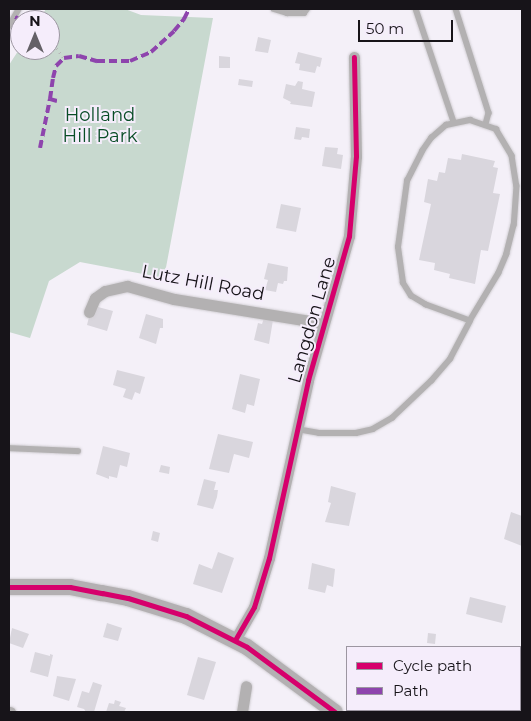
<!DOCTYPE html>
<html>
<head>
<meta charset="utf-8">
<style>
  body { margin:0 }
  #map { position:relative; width:531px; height:721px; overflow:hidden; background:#f4f0f8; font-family:Montserrat,sans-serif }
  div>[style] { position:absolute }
  .green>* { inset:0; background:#c8d9cf }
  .building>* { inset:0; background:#d9d6dd }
  .path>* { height:2.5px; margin-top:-1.25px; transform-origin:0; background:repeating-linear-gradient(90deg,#b8b5b8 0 1px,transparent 0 5px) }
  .roads { filter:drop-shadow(0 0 1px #d1ced3) drop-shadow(0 0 1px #d1ced3) }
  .lane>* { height:5.5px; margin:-2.75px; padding:0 2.75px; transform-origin:2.75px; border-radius:2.75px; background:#b3b1b2 }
  .street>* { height:11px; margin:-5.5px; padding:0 5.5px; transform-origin:5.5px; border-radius:5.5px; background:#b3b1b2 }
  .secondary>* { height:16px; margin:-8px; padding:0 8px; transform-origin:8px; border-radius:8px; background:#b3b0b2 }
  .quiet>* { height:4px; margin-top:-2px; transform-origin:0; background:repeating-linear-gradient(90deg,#8e44ad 0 8px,transparent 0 12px) }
  .cycleway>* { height:5px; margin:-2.5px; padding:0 2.5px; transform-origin:2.5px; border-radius:2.5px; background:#d6006c }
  span { translate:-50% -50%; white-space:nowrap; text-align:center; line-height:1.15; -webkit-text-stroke:4px #f5edfb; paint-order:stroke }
  .park-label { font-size:18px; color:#084d26 }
  .street-label { font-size:18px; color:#171419 }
  .frame { position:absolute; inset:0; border:10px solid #171419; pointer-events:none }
  .legend { position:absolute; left:346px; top:646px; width:175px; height:65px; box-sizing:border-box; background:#f5edfb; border:1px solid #9c96a1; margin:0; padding:6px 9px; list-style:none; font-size:15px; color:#171419 }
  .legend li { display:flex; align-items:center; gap:10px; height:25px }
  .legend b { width:25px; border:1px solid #9c96a1 }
  .north { position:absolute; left:10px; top:10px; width:50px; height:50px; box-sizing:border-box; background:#f5edfb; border:1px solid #9c96a1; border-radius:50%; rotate:0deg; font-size:14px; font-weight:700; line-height:20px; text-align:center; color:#171419 }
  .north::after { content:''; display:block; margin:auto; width:18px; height:22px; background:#646167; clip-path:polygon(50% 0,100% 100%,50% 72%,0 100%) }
  .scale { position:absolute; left:358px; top:20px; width:95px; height:22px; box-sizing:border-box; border:2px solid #171419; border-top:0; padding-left:6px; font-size:15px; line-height:18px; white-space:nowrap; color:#171419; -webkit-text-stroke:4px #f5edfb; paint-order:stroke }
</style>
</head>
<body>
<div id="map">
  <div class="green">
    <i style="clip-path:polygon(46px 9px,125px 9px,141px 15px,213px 18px,164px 278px,80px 262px,49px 281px,30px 338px,9px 332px,9px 65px,20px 48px,20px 50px,50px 50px,50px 20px,38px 20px)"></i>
  </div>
  <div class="building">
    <i style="clip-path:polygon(258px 37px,271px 40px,268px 53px,255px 51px)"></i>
    <i style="clip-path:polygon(298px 52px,322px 58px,320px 67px,317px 66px,315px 73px,299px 70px,300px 64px,295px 63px)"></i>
    <i style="clip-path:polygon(219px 56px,230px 57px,230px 68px,219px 68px)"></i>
    <i style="clip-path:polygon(239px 79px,253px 81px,252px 87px,238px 85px)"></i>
    <i style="clip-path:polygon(298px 81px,303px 82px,302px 89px,315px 92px,312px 107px,290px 104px,291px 102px,283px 98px,286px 84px,295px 86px)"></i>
    <i style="clip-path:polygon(296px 127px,310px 129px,309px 138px,302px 137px,301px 140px,294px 139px)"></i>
    <i style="clip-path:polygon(325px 147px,338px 148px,337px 154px,343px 155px,341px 169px,322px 166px)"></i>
    <i style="clip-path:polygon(462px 154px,495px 161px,493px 167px,498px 168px,493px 193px,500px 194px,488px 251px,481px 250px,475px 284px,449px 278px,450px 274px,434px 270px,435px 263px,419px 260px,431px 204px,424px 202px,428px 179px,437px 181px,439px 172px,445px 173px,448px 158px,461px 160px)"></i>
    <i style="clip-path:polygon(281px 204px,301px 208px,296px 232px,276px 228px)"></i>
    <i style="clip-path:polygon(268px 263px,288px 267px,287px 281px,284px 281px,283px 284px,278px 283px,276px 292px,265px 290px,268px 280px,264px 279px)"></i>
    <i style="clip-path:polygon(98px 307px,113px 311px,107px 331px,87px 325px,91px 309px,97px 310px)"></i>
    <i style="clip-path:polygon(146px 314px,163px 319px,163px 328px,160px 328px,156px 344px,139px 338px)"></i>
    <i style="clip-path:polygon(264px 318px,273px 320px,269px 344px,254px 340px,258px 323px,262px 324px)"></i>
    <i style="clip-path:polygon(117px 370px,145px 377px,140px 394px,135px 392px,132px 400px,123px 397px,126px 389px,113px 385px)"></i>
    <i style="clip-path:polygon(240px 374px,260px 379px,254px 406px,247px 404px,245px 413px,232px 409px)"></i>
    <i style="clip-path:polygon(218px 434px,253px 442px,249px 458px,234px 454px,229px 473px,209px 469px)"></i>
    <i style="clip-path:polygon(103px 446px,130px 453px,127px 467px,120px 465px,117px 478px,109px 476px,109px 479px,96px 474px)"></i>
    <i style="clip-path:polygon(161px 465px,170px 467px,169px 474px,159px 472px)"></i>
    <i style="clip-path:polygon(204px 479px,216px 482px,214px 490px,218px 490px,217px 497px,213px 509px,197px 505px)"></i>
    <i style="clip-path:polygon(331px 486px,356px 493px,349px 526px,325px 522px,331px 503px,328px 502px)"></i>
    <i style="clip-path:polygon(511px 512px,522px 516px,522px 546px,504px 539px)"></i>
    <i style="clip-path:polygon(153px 531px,160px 533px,158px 542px,151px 540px)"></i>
    <i style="clip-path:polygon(218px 552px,234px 558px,222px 593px,193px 584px,199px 564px,212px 569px)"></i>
    <i style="clip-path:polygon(312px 563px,335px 569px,333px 587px,327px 585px,325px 593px,308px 589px)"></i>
    <i style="clip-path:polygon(470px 597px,506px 606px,502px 623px,466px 614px)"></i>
    <i style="clip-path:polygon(107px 623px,122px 628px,118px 641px,103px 637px)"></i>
    <i style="clip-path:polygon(12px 628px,29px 634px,23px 648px,9px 643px)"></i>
    <i style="clip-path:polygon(428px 633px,436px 634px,435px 644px,427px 643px)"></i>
    <i style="clip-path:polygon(35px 652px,50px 656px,50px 654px,53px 655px,48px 677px,30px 672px)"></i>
    <i style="clip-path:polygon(198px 657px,216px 662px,204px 700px,187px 695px)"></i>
    <i style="clip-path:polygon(57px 676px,76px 679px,69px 701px,53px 696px)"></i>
    <i style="clip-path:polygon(93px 682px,102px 685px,94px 712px,86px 712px,84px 709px,77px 707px,82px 691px,89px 693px)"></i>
    <i style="clip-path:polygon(115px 700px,121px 702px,119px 706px,126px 708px,124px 712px,106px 712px,109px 703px,114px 704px)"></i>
  </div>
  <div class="path">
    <i style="left:54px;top:44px;width:17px;rotate:54deg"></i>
  </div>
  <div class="roads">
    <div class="lane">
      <i style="left:274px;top:9px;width:14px;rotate:17deg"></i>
      <i style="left:287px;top:13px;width:17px"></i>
      <i style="left:304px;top:13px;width:5px;rotate:-53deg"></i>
      <i style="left:416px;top:9px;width:119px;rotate:71.4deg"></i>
      <i style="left:456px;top:9px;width:109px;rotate:72.4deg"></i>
      <i style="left:489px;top:113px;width:11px;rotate:105deg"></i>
      <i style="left:9px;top:26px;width:20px;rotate:-60deg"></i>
      <i style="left:470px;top:120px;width:28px;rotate:19deg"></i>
      <i style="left:496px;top:129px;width:31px;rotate:59deg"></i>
      <i style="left:512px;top:156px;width:30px;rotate:81deg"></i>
      <i style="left:517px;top:186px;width:39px;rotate:94deg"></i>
      <i style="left:514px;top:225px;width:30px;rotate:104deg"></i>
      <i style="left:507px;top:254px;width:21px;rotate:113deg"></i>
      <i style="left:499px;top:273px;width:56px;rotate:121.1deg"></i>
      <i style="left:470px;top:321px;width:47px;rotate:-160deg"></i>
      <i style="left:426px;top:305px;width:17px;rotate:-149deg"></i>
      <i style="left:411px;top:296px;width:15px;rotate:-122deg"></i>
      <i style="left:403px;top:283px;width:36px;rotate:-98deg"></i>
      <i style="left:398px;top:247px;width:67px;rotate:-82.2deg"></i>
      <i style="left:407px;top:181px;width:34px;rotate:-63deg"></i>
      <i style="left:422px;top:151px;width:16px;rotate:-55deg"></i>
      <i style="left:431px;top:138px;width:20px;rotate:-41deg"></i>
      <i style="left:446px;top:125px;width:25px;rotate:-12deg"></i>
      <i style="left:297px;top:429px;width:22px;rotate:10deg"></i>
      <i style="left:319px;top:433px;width:37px"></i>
      <i style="left:356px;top:433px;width:17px;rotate:-13deg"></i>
      <i style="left:373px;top:429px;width:22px;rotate:-30deg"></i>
      <i style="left:392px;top:418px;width:54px;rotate:-43.5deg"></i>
      <i style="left:431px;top:381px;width:29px;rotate:-49deg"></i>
      <i style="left:450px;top:359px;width:43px;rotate:-62.2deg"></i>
      <i style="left:9px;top:448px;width:69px;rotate:2.5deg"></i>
    </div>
    <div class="street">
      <i style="left:89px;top:312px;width:15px;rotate:-67deg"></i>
      <i style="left:95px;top:298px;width:12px;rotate:-35deg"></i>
      <i style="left:105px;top:291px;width:23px;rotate:-13deg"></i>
      <i style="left:127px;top:286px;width:49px;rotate:15.5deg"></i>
      <i style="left:174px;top:299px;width:150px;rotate:9.2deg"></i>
      <i style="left:235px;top:640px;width:38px;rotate:-60deg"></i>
      <i style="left:254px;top:607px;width:51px;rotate:-73deg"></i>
      <i style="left:269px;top:558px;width:182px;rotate:-77.6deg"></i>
      <i style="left:308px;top:380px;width:150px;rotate:-74.1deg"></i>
      <i style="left:349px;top:236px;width:80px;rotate:-85deg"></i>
      <i style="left:356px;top:156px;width:99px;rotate:-91.2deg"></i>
      <i style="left:520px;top:696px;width:5px;rotate:-68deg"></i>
      <i style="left:9px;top:712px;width:1px"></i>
      <i style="left:242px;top:712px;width:26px;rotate:-81deg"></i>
      <i style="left:513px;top:712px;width:2px;rotate:-63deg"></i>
    </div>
    <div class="secondary">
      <i style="left:9px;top:587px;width:61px"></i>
      <i style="left:70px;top:587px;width:33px;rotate:11deg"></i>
      <i style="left:102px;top:593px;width:26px;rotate:11deg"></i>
      <i style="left:128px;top:598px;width:61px;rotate:17.2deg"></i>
      <i style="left:186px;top:616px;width:68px;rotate:26.9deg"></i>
      <i style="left:247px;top:647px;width:109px;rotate:36.5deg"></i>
    </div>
  </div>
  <div class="quiet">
    <i style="left:15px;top:17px;width:8px;rotate:23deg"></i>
    <i style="left:50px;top:38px;width:7px;rotate:56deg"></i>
    <i style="left:57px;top:101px;width:7px;rotate:-164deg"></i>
    <i style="left:50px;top:99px;width:21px;rotate:-82deg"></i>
    <i style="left:53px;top:78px;width:12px;rotate:-76deg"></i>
    <i style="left:56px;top:66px;width:11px;rotate:-45deg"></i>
    <i style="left:64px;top:58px;width:15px;rotate:-8deg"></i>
    <i style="left:79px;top:56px;width:19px;rotate:16deg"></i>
    <i style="left:97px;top:61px;width:33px"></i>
    <i style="left:130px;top:61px;width:23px;rotate:-23deg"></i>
    <i style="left:151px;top:52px;width:31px;rotate:-42deg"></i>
    <i style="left:174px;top:31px;width:16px;rotate:-50deg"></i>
    <i style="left:184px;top:19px;width:11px;rotate:-63deg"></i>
    <i style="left:40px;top:148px;width:50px;rotate:-78.5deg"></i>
  </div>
  <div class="cycleway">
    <i style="left:9px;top:587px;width:61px"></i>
    <i style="left:70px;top:587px;width:33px;rotate:11deg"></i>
    <i style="left:102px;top:593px;width:26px;rotate:11deg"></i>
    <i style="left:128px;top:598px;width:61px;rotate:17.2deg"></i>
    <i style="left:186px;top:616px;width:68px;rotate:26.9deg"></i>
    <i style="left:247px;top:647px;width:109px;rotate:36.5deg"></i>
    <i style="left:235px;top:640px;width:38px;rotate:-60deg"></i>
    <i style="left:254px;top:607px;width:51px;rotate:-73deg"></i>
    <i style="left:269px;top:558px;width:182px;rotate:-77.6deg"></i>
    <i style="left:308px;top:380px;width:150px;rotate:-74.1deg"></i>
    <i style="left:349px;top:236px;width:80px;rotate:-85deg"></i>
    <i style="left:356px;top:156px;width:99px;rotate:-91.2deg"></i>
  </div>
  <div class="park-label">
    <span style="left:100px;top:126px">Holland<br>Hill Park</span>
  </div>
  <div class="street-label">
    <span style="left:203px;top:283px;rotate:11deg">Lutz Hill Road</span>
    <span style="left:312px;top:320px;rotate:-74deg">Langdon Lane</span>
  </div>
  <div class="frame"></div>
  <ul class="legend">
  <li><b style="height:6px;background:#d6006c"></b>Cycle path</li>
  <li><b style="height:6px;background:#8e44ad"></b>Path</li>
  </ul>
  <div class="north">N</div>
  <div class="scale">50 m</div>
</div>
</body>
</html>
